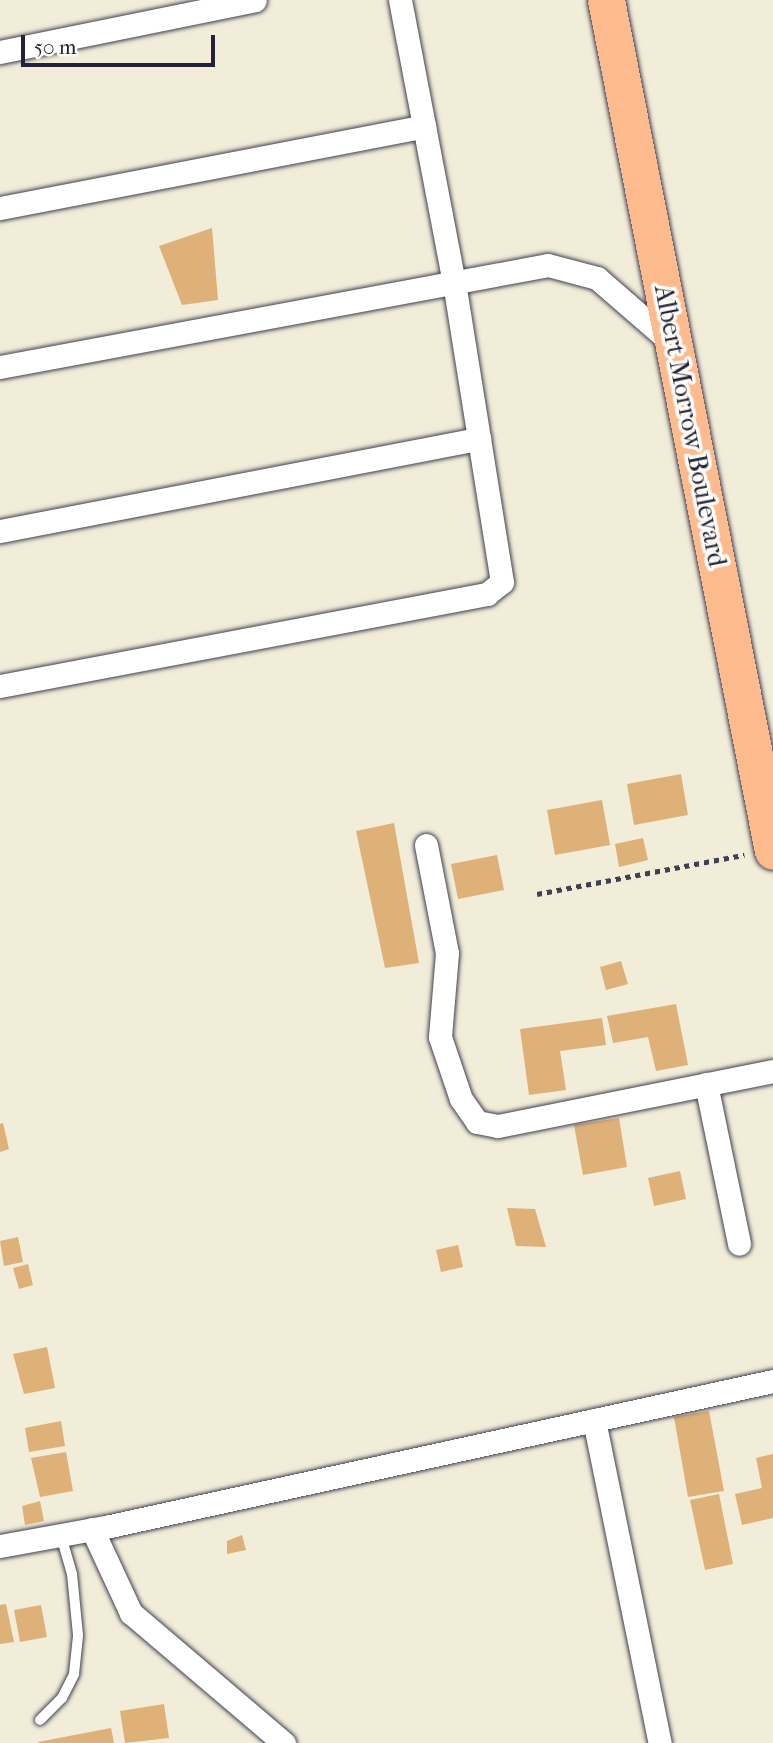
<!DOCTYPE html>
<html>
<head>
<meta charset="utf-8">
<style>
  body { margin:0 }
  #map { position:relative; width:773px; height:1743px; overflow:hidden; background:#f2edd8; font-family:"IM FELL French Canon",serif }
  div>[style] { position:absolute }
  .building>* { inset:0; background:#deb178 }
  .path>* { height:4.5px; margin-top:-2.25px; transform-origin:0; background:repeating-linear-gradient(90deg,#414053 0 5px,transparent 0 10px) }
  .roads { filter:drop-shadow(0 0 2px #414053) drop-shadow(0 0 2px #414053) }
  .service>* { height:10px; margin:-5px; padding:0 5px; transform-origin:5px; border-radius:5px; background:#fff }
  .minor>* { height:23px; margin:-11.5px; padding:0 11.5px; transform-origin:11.5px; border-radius:11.5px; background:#fff }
  .trunk>* { height:37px; margin:-18.5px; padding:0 18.5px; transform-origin:18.5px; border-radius:18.5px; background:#fcba8d }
  span { translate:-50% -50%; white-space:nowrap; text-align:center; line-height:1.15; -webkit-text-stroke:7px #fdfcf7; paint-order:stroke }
  .street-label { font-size:26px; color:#22223b }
  .scale { position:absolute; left:21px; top:35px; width:194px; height:32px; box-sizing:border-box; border:4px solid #22223b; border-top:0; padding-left:9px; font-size:21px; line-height:24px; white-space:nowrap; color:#22223b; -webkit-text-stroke:5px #fdfcf7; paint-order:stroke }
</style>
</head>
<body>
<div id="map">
  <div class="building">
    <i style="clip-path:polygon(212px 228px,218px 300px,182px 305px,159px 246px)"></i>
    <i style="clip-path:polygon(681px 774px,688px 815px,634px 825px,627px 784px)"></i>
    <i style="clip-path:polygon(602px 800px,610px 845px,555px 855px,547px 810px)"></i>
    <i style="clip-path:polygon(394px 823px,419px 963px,385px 968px,356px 831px)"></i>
    <i style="clip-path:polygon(643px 838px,648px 860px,619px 867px,615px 844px)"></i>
    <i style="clip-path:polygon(497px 855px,504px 890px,458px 899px,451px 864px)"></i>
    <i style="clip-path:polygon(621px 961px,628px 984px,606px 990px,600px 967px)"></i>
    <i style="clip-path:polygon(676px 1004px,688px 1065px,656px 1071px,648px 1037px,613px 1043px,607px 1016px)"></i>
    <i style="clip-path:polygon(602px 1018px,606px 1045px,560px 1051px,566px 1090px,529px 1095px,520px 1029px)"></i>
    <i style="clip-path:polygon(619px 1118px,627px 1167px,583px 1175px,574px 1125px)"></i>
    <i style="clip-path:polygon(3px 1123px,9px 1149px,0 1152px,0 1124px)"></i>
    <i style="clip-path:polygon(680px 1171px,686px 1199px,654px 1206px,648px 1178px)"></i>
    <i style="clip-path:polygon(507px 1208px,535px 1209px,546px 1247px,516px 1246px)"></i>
    <i style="clip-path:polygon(18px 1237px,23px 1262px,4px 1266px,0 1241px)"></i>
    <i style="clip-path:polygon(458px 1245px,463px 1267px,441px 1272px,436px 1250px)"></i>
    <i style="clip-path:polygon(28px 1264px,33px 1285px,19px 1289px,13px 1268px)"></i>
    <i style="clip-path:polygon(47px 1347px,55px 1388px,24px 1394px,13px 1354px)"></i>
    <i style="clip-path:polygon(709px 1411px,724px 1491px,688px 1497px,674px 1417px)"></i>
    <i style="clip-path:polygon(61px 1421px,65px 1446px,29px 1452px,25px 1428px)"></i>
    <i style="clip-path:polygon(66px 1452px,73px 1491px,40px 1497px,31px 1458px)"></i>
    <i style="clip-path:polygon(773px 1454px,773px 1518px,742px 1525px,735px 1494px,762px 1488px,756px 1458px)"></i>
    <i style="clip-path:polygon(719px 1494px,733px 1564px,705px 1570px,690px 1500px)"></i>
    <i style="clip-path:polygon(40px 1501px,44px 1521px,25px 1525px,22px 1506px)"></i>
    <i style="clip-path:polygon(242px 1535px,246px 1550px,227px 1554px,227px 1541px)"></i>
    <i style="clip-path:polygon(6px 1604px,14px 1642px,0 1644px,0 1605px)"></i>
    <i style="clip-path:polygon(41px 1605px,47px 1637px,20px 1642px,14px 1610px)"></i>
    <i style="clip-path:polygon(164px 1704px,169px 1738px,125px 1743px,120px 1711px)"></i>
    <i style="clip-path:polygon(111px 1728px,114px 1743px,38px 1743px,38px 1742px)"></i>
  </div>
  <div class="path">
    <i style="left:537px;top:894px;width:211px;rotate:-10.7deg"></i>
  </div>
  <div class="roads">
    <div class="service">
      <i style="left:40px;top:1720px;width:31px;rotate:-45deg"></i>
      <i style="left:62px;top:1698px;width:27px;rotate:-63deg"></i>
      <i style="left:74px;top:1674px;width:39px;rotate:-84deg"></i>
      <i style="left:78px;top:1635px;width:61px;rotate:-95.6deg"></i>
      <i style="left:72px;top:1574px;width:40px;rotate:-106deg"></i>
    </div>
    <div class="minor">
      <i style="left:0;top:52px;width:260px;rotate:-11.5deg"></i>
      <i style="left:0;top:208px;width:432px;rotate:-10.9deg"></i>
      <i style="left:0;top:367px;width:557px;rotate:-10.54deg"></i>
      <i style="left:548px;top:265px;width:51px;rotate:14.9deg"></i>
      <i style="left:597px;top:278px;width:102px;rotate:41deg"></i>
      <i style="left:0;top:531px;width:488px;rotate:-10.9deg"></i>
      <i style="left:0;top:686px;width:496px;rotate:-10.7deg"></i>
      <i style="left:487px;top:594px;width:19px;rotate:-39deg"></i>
      <i style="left:502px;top:582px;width:303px;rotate:-99.1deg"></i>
      <i style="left:454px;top:283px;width:288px;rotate:-100.8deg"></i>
      <i style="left:426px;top:845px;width:110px;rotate:79deg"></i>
      <i style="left:447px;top:953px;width:84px;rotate:94.8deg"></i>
      <i style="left:440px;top:1037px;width:65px;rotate:71.3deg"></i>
      <i style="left:461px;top:1099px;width:28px;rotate:55deg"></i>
      <i style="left:477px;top:1122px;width:21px;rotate:11deg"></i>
      <i style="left:498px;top:1126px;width:280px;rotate:-11.3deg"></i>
      <i style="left:706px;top:1084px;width:163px;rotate:78.3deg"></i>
      <i style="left:594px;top:1420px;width:330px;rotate:78.5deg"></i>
      <i style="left:92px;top:1529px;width:93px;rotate:65.1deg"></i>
      <i style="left:131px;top:1613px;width:201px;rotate:40.4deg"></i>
      <i style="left:0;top:1546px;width:112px;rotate:-10.3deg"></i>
      <i style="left:110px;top:1526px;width:679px;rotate:-12.34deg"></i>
    </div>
    <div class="trunk">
      <i style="left:606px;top:0;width:867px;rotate:78.9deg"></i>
    </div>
  </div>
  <div class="street-label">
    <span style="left:690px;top:426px;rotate:79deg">Albert Morrow Boulevard</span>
  </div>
  <div class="scale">50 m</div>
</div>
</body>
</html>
